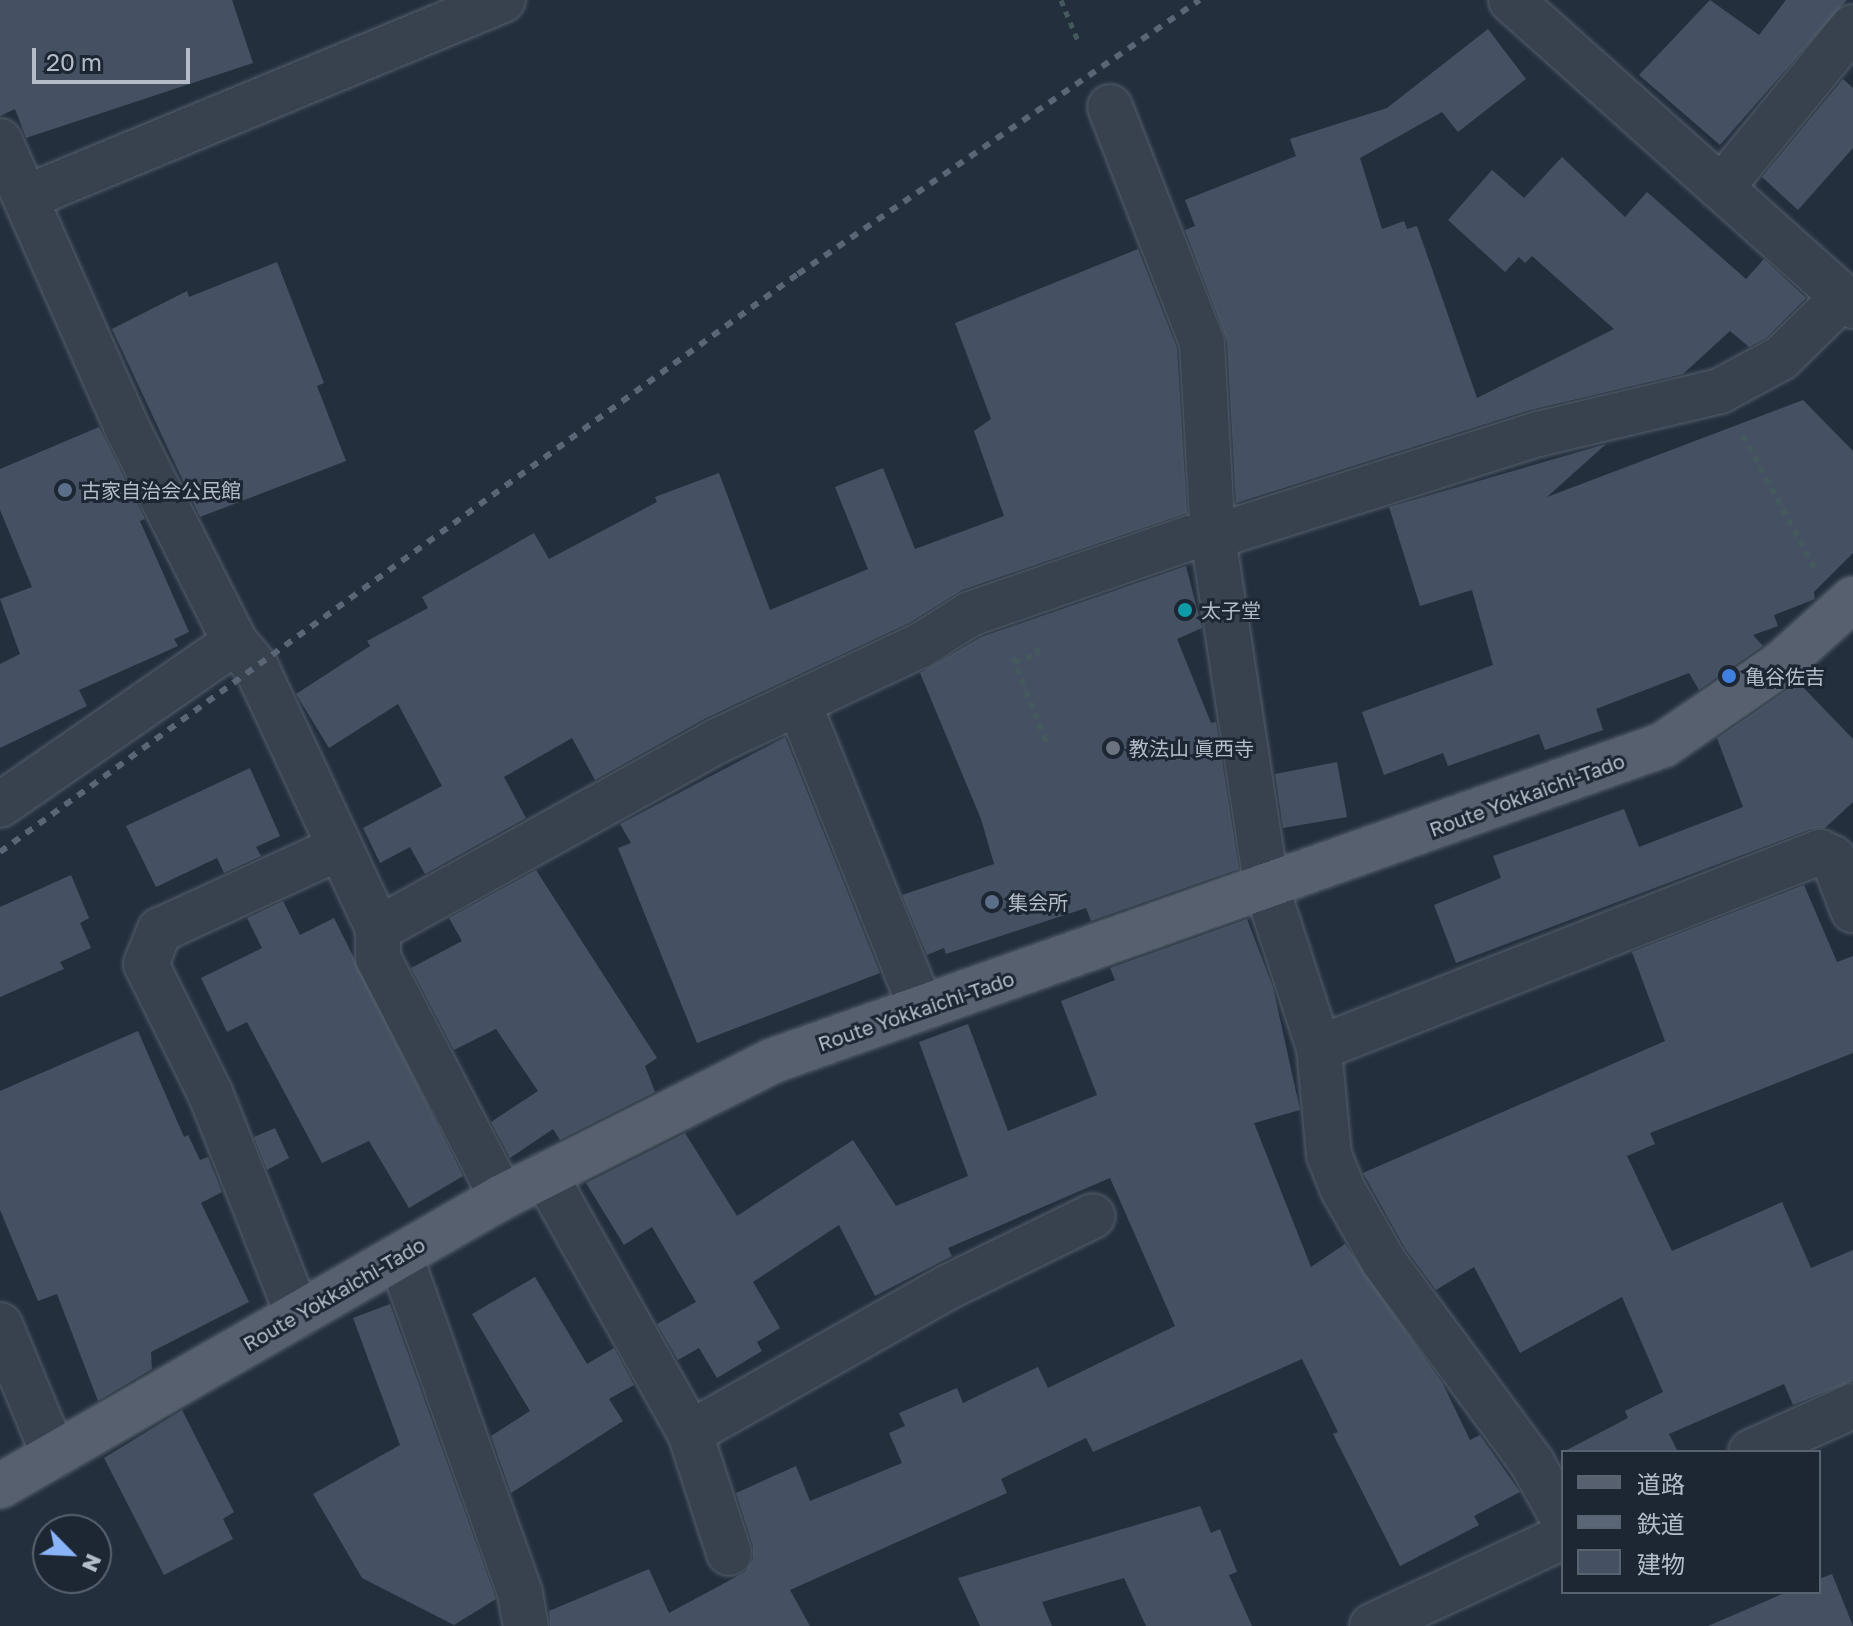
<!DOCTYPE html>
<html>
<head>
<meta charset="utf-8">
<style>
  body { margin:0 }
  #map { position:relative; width:1853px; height:1626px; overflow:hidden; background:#242f3e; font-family:"Golos Text","Noto Sans JP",sans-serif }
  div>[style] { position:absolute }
  .building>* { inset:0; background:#455162 }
  .path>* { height:5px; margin-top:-2.5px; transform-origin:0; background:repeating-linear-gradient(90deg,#44595c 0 6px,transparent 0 12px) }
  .roads { filter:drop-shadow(0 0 2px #565f6c) drop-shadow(0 0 2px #565f6c) }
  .minor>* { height:44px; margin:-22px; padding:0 22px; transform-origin:22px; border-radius:22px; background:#38414e }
  .major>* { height:44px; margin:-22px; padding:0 22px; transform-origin:22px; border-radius:22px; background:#56606e }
  .rail>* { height:6px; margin-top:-3px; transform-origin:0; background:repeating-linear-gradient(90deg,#5a6575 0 8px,transparent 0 16px) }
  .dots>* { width:22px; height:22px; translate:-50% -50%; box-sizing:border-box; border:4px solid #1d2633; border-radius:50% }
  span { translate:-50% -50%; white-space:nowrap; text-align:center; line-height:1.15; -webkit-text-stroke:6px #1d2633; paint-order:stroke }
  .poi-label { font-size:20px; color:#b4bcc9 }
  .left { translate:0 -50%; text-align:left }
  .street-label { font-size:20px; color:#b4bcc9 }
  .legend { position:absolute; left:1561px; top:1450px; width:260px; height:144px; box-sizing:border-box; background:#1d2633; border:2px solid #59626f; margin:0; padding:10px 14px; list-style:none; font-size:24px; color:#b4bcc9 }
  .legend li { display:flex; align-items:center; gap:16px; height:40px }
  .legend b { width:40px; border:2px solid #59626f }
  .north { position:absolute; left:32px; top:1514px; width:80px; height:80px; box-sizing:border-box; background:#1d2633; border:2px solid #59626f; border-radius:50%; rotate:114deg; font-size:22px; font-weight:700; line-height:32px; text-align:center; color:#b4bcc9 }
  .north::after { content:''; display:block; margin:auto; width:28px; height:36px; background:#8ab4f8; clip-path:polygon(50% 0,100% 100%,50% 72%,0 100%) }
  .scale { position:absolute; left:32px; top:48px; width:158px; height:36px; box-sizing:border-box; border:4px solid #b4bcc9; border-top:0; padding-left:10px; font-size:24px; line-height:28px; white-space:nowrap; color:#b4bcc9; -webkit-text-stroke:6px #1d2633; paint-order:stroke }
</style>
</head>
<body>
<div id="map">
  <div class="building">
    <i style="clip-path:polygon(0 0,232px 0,253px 63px,26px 138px,15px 109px,0 116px)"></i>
    <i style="clip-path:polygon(1710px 0,1759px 35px,1786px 0,1847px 0,1720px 145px,1639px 75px)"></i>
    <i style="clip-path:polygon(1488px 29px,1526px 79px,1458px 132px,1442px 112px,1360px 158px,1382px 229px,1404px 221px,1407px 229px,1417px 226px,1477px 398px,1614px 329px,1532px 256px,1525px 263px,1519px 257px,1505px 272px,1448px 220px,1492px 170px,1524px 198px,1562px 157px,1625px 217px,1647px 192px,1746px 279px,1764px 259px,1806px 298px,1766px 338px,1749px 347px,1730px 331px,1683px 374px,1530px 410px,1236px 503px,1227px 341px,1185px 230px,1195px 226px,1185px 200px,1296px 156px,1290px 139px,1387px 108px)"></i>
    <i style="clip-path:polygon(1843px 79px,1853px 88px,1853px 148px,1798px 210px,1762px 177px)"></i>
    <i style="clip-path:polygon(1138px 249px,1177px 348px,1187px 513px,962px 590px,909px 623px,706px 718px,595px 780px,572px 738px,504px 777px,526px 818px,425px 874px,410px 847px,380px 863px,363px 828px,442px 786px,398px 704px,329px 748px,296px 694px,370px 646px,367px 641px,428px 608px,422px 597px,534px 533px,549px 559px,657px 502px,655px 497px,719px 473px,770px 610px,868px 569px,835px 487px,883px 468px,915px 549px,1004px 516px,974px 431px,991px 419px,955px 323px)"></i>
    <i style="clip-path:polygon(277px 262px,324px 383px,317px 386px,346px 461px,200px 517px,112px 329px,187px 291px,189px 297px)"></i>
    <i style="clip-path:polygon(1803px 400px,1853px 451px,1853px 553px,1814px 592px,1815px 599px,1774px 615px,1778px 626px,1753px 635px,1763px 646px,1699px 690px,1689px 673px,1596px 709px,1603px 730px,1545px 750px,1539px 734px,1448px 766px,1443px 753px,1384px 775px,1362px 712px,1493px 665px,1472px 590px,1420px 606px,1389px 507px,1606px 444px,1547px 497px)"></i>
    <i style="clip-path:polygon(99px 427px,145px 519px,140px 521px,189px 632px,174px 639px,178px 646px,79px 690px,87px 706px,0 748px,0 664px,20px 654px,0 599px,32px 587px,0 510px,0 469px)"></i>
    <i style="clip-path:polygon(1186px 566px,1202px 628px,1177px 639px,1211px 723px,1216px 722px,1239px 869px,1091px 921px,1086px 908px,946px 954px,944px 948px,927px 955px,902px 895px,994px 864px,981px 819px,920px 673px,981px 637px)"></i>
    <i style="clip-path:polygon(1798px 682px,1853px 739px,1853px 802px,1825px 828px,1811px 829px,1456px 963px,1434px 905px,1501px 878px,1493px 856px,1624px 809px,1639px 847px,1743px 807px,1717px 738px)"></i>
    <i style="clip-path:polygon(785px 737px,880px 973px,697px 1043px,618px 848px,631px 843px,620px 824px)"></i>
    <i style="clip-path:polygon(1337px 762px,1347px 817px,1283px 828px,1275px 774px)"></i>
    <i style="clip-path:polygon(250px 768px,280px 836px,256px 847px,261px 856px,224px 873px,217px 858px,156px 887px,126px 826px)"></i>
    <i style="clip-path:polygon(536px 870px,657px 1058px,645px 1066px,655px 1092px,560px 1140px,553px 1129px,510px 1158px,491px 1122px,538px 1091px,496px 1029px,454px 1050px,411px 968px,462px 941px,449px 918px)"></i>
    <i style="clip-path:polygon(71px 875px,89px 918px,80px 923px,91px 948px,60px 962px,64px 969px,0 997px,0 907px)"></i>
    <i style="clip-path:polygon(1804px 885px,1837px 962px,1853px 956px,1853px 1053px,1650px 1133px,1655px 1144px,1627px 1156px,1672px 1251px,1782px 1202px,1811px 1268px,1853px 1250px,1853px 1381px,1793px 1405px,1784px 1384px,1669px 1434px,1678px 1452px,1563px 1452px,1628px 1418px,1625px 1411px,1663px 1392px,1622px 1297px,1520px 1353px,1474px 1267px,1436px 1290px,1405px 1248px,1363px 1173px,1665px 1041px,1632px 952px)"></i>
    <i style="clip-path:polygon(283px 901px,300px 935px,334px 918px,463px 1176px,409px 1208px,369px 1141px,322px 1163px,247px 1022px,227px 1032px,201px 978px,262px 948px,247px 918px)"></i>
    <i style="clip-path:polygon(1247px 919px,1273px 987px,1300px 1110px,1254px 1123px,1311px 1267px,1345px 1244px,1443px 1384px,1470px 1440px,1480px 1435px,1520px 1492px,1474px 1516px,1479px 1525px,1400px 1566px,1333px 1434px,1338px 1432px,1302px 1359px,1093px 1452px,1086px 1438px,1001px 1479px,1007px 1493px,790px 1590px,810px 1626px,550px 1626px,549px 1611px,649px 1569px,669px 1613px,745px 1572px,753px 1559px,753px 1546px,736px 1493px,796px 1466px,810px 1501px,902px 1463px,889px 1433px,905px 1426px,899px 1413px,957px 1388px,963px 1403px,1038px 1367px,1048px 1388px,1175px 1326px,1110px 1178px,948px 1248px,952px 1256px,875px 1296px,839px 1225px,753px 1282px,780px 1328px,757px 1342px,762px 1351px,717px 1378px,699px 1348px,678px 1360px,657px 1324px,696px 1302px,652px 1227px,624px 1245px,586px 1183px,685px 1133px,737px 1216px,853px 1140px,896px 1206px,968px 1176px,919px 1042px,968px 1024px,1008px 1131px,1097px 1095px,1061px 1001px,1115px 980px,1110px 968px)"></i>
    <i style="clip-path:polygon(138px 1031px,184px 1137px,188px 1135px,200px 1160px,208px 1157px,222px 1192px,201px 1203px,249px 1302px,151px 1352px,152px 1369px,98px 1401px,57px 1294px,38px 1301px,0 1210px,0 1091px)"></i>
    <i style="clip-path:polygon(275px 1128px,289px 1158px,267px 1170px,254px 1137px)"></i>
    <i style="clip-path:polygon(535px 1277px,587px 1364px,614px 1348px,634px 1385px,609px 1399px,623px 1421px,511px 1493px,491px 1436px,530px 1411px,472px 1314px)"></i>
    <i style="clip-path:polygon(390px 1304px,496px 1599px,454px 1625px,362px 1578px,313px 1494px,400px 1445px,353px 1318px)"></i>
    <i style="clip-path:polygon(182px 1410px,234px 1512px,223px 1519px,233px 1539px,164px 1575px,104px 1458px)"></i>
    <i style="clip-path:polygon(1200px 1506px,1211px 1533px,1220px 1529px,1237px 1572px,1229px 1575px,1252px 1626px,1146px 1626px,1124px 1578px,1042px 1602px,1052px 1626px,980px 1626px,958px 1578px)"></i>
    <i style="clip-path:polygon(1832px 1574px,1853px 1626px,1708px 1626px,1787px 1592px,1819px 1592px,1819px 1579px)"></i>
  </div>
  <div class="path">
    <i style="left:1061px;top:0;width:47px;rotate:67.3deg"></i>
    <i style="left:1743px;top:435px;width:150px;rotate:61.7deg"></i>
    <i style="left:1013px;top:657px;width:93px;rotate:68.7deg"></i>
    <i style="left:1015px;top:662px;width:25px;rotate:-21deg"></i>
    <i style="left:1038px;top:653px;width:10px;rotate:-101deg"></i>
  </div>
  <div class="roads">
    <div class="minor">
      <i style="left:1511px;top:0;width:459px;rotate:41.8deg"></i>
      <i style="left:1110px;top:107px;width:253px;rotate:68.7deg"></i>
      <i style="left:1202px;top:343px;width:194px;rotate:86.8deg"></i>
      <i style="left:1213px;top:537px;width:356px;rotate:81.3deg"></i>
      <i style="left:1267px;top:889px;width:167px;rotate:71.9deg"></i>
      <i style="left:1319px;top:1048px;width:538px;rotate:-21.37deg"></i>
      <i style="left:1820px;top:852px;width:14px;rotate:25deg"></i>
      <i style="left:1833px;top:858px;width:56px;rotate:69deg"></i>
      <i style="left:0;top:141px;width:312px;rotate:66.1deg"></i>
      <i style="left:126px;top:426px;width:242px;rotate:63.2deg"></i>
      <i style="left:235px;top:642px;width:33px;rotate:50deg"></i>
      <i style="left:256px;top:667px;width:289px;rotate:65deg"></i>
      <i style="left:378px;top:929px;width:29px;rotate:90deg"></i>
      <i style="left:378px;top:958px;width:269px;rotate:62.6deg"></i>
      <i style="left:1721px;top:188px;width:208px;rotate:-50.7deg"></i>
      <i style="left:27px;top:197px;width:515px;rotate:-22.48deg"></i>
      <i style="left:799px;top:704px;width:328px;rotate:68.1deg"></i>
      <i style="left:0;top:805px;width:286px;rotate:-34.7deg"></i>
      <i style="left:378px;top:929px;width:388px;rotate:-29deg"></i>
      <i style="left:717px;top:741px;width:225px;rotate:-25.2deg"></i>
      <i style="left:921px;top:645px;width:58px;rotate:-32.3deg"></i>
      <i style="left:970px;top:614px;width:233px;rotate:-19.1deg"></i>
      <i style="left:1190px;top:538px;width:23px;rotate:-2deg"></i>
      <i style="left:1213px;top:537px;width:341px;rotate:-17.6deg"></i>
      <i style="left:1538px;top:434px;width:187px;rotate:-13.3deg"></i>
      <i style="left:1720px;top:391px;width:69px;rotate:-28.4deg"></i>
      <i style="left:1781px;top:358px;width:87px;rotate:-44.5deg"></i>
      <i style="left:1319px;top:1048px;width:107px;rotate:84.7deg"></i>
      <i style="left:1329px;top:1155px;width:35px;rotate:68deg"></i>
      <i style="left:1342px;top:1188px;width:85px;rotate:60.4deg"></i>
      <i style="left:1384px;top:1262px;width:250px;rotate:53.6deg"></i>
      <i style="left:1532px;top:1463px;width:63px;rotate:60.6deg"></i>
      <i style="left:545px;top:1175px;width:296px;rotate:60.7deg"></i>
      <i style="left:400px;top:1256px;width:358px;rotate:70.4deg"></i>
      <i style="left:520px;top:1593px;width:34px;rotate:80deg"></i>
      <i style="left:298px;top:1315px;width:239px;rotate:-111.6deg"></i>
      <i style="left:210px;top:1093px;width:144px;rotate:-116.4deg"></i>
      <i style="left:146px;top:964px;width:37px;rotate:-68deg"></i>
      <i style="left:160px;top:930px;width:197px;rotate:-24.6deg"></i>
      <i style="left:0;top:1325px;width:141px;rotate:67.4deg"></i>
      <i style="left:1751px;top:1452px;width:112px;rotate:-24.3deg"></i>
      <i style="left:729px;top:1553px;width:126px;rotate:-108deg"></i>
      <i style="left:690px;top:1433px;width:296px;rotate:-29.5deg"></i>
      <i style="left:948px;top:1287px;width:161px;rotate:-26.1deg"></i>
      <i style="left:1372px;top:1626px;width:211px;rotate:-25deg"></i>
    </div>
    <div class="major">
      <i style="left:0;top:1486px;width:579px;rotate:-29.93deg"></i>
      <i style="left:502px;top:1197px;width:302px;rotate:-26.7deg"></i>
      <i style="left:772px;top:1061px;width:945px;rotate:-19.53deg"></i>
      <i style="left:1663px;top:745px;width:143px;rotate:-34.5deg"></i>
      <i style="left:1781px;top:664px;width:97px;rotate:-42.1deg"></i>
    </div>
  </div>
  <div class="rail">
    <i style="left:0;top:852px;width:985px;rotate:-35.92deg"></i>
    <i style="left:798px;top:274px;width:486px;rotate:-34.3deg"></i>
  </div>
  <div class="dots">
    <i style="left:65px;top:490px;background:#5c6f8a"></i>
    <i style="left:1185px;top:610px;background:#0f9aa8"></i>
    <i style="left:1729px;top:676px;background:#3f7fe0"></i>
    <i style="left:1113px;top:748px;background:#6b7280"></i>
    <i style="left:992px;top:902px;background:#5c6f8a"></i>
  </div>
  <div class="poi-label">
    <span class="left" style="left:81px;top:490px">古家自治会公民館</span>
    <span class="left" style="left:1201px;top:610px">太子堂</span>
    <span class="left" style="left:1745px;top:676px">亀谷佐吉</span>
    <span class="left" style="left:1129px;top:748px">教法山 眞西寺</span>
    <span class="left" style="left:1008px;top:902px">集会所</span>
  </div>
  <div class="street-label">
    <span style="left:1527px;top:795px;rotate:-20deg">Route Yokkaichi-Tado</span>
    <span style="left:916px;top:1011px;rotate:-19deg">Route Yokkaichi-Tado</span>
    <span style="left:334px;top:1294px;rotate:-30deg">Route Yokkaichi-Tado</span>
  </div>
  <ul class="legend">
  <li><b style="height:10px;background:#56606e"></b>道路</li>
  <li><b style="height:10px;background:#5a6575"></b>鉄道</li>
  <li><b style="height:22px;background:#455162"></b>建物</li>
  </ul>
  <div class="north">N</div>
  <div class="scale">20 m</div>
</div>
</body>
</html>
